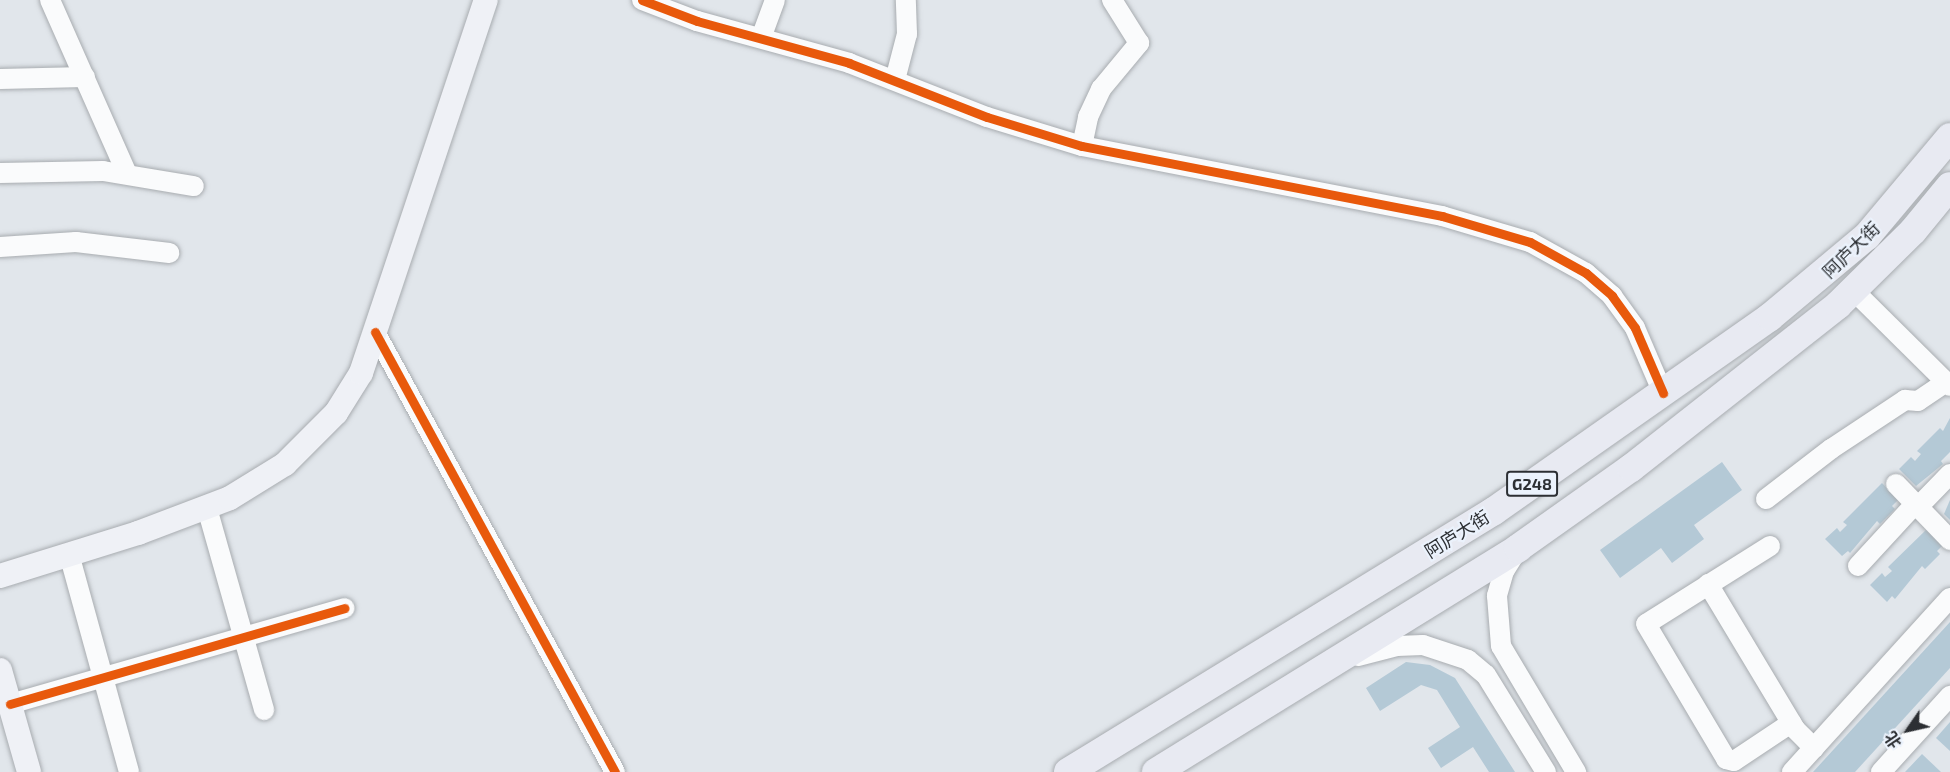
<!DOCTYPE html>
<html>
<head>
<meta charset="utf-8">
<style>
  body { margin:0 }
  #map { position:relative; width:1950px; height:772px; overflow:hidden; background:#e1e6eb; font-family:"Exo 2","Noto Sans SC",sans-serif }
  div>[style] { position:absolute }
  .building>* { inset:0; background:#b4c9d6 }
  .roads { filter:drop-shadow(0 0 2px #a8acb0) drop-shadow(0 0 2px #a8acb0) }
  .minor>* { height:20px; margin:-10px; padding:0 10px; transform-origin:10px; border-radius:10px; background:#fafbfc }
  .major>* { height:24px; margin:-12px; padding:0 12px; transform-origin:12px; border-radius:12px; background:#eff1f6 }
  .highway>* { height:28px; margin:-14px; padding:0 14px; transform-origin:14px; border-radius:14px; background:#e8eaf2 }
  .cycleway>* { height:9px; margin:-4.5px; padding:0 4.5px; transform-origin:4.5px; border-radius:4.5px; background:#e8590c }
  span { translate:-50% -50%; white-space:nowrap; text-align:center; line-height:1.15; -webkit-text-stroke:4.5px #ebf2fc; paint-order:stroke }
  .shield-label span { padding:2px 4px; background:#ebf2fc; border:2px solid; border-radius:4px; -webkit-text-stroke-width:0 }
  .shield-label { font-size:16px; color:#2c2f33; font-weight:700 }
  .street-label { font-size:18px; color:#2c2f33 }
  .north { position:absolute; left:1878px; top:700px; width:60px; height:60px; -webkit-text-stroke:4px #ebf2fc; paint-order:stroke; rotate:236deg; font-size:16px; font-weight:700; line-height:24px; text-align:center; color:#2c2f33 }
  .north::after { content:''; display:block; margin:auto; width:21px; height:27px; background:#2c2f33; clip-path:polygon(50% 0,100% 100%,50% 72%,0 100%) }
</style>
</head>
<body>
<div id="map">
  <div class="building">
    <i style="clip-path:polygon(1950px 418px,1950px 452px,1941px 461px,1943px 464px,1916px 486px,1899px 469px,1911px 457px,1915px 461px,1921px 454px,1917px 451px,1940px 428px,1943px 431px)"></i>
    <i style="clip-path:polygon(1722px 462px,1742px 490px,1694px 525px,1704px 539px,1672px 563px,1661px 548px,1620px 578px,1600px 550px)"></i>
    <i style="clip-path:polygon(1882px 483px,1898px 500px,1892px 506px,1895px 509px,1880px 524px,1877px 521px,1850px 553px,1848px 551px,1842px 556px,1825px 539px,1837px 528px,1840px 532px,1847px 525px,1843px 522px)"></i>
    <i style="clip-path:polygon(1950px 500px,1950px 520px,1944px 514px)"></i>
    <i style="clip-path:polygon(1927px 529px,1943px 545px,1937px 551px,1940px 554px,1925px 569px,1922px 566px,1895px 599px,1892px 596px,1887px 602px,1870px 585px,1882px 573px,1885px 577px,1892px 571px,1888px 567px)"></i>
    <i style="clip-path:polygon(1950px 622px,1950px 668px,1855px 772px,1813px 772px)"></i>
    <i style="clip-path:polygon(1406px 662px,1430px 665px,1455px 678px,1515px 772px,1489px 772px,1473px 747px,1441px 768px,1428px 748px,1460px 727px,1437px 690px,1421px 685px,1380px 711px,1366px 688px)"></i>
    <i style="clip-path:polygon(1950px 722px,1950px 751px,1936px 738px)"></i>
    <i style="clip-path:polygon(1922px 754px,1941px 772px,1905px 772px)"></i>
  </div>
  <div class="roads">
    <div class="minor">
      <i style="left:50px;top:0;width:190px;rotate:66.1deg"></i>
      <i style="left:642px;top:0;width:59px;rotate:20.9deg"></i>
      <i style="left:697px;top:21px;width:158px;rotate:15.4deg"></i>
      <i style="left:849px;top:63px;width:148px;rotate:21.4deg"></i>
      <i style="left:987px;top:117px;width:99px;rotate:17deg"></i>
      <i style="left:1082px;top:146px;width:367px;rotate:11deg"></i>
      <i style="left:1442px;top:216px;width:92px;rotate:16.5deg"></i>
      <i style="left:1530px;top:242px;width:64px;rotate:29deg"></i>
      <i style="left:1586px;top:273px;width:35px;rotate:41deg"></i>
      <i style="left:1612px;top:296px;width:39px;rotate:54deg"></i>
      <i style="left:1635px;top:328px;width:71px;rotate:66.7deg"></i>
      <i style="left:761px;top:38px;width:40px;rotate:-69.8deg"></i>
      <i style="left:0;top:79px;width:85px;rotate:-1.3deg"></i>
      <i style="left:895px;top:80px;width:48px;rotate:-75.4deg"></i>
      <i style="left:907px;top:34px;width:34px;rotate:-92deg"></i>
      <i style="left:1082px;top:146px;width:30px;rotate:-78deg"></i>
      <i style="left:1088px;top:117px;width:31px;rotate:-65deg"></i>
      <i style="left:1101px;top:89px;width:60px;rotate:-50.4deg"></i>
      <i style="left:1139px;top:43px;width:51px;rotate:-122.1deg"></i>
      <i style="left:0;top:173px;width:103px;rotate:-1.1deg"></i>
      <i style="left:103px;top:171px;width:92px;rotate:9.4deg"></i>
      <i style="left:0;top:247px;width:76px;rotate:-3.8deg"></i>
      <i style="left:76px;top:242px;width:94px;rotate:6.7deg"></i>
      <i style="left:1854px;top:291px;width:135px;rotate:44.7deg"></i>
      <i style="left:375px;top:332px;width:501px;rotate:61.39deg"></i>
      <i style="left:1896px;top:484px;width:78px;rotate:46deg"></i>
      <i style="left:1766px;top:499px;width:82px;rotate:-37.6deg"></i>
      <i style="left:1831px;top:449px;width:89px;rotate:-33.5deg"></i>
      <i style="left:1905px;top:400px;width:13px;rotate:4deg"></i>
      <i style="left:1918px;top:401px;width:34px;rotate:-34deg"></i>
      <i style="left:1918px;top:507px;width:46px;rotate:-45.9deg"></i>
      <i style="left:207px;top:508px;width:210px;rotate:74.2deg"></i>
      <i style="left:1770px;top:546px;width:146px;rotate:147.8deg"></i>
      <i style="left:1646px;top:624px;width:157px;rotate:59.3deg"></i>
      <i style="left:1726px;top:759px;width:8px;rotate:14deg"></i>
      <i style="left:1734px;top:761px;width:69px;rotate:-33.7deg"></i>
      <i style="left:1516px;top:552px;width:22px;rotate:122deg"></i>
      <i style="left:1504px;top:571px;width:26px;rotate:106deg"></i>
      <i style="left:1497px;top:596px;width:50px;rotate:85.4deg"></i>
      <i style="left:1501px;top:646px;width:147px;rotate:59.2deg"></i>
      <i style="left:69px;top:554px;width:226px;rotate:74.6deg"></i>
      <i style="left:1858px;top:566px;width:84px;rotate:-47.4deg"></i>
      <i style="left:1708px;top:584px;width:169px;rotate:59deg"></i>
      <i style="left:1795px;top:729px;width:27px;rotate:45deg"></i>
      <i style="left:1358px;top:656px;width:40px;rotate:-14.4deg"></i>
      <i style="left:1397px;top:646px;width:26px;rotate:-2deg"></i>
      <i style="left:1423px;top:645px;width:47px;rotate:18.4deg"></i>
      <i style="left:1468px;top:660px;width:23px;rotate:40deg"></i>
      <i style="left:1486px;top:675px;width:114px;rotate:58.3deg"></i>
      <i style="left:10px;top:704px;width:348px;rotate:-16deg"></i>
      <i style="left:1792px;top:772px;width:235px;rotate:-47.8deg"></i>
      <i style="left:1881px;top:772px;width:103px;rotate:-47.8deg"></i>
    </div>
    <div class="major">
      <i style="left:0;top:576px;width:145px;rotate:-17.3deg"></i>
      <i style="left:138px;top:533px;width:98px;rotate:-20.8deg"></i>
      <i style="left:230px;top:498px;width:65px;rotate:-31.7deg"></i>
      <i style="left:285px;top:464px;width:72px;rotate:-45deg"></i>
      <i style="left:336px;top:413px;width:47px;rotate:-58deg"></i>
      <i style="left:361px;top:373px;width:393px;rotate:-71.5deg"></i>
      <i style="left:0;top:670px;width:106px;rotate:74.1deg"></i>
    </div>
    <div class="highway">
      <i style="left:1068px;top:772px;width:500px;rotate:-31.5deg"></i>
      <i style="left:1494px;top:511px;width:337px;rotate:-35.1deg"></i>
      <i style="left:1770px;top:317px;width:126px;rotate:-39.9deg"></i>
      <i style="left:1867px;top:236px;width:129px;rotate:-50deg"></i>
      <i style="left:1156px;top:772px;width:426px;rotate:-31.7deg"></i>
      <i style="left:1518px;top:548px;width:138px;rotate:-35.3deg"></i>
      <i style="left:1631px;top:468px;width:263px;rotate:-38.2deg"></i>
      <i style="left:1838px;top:305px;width:105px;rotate:-44.6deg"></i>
      <i style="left:1913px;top:231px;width:58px;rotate:-50.6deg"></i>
    </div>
  </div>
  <div class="cycleway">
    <i style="left:642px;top:0;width:59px;rotate:20.9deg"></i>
    <i style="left:697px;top:21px;width:158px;rotate:15.4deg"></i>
    <i style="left:849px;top:63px;width:148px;rotate:21.4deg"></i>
    <i style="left:987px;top:117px;width:99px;rotate:17deg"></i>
    <i style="left:1082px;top:146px;width:367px;rotate:11deg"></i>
    <i style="left:1442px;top:216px;width:92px;rotate:16.5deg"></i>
    <i style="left:1530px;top:242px;width:64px;rotate:29deg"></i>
    <i style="left:1586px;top:273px;width:35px;rotate:41deg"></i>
    <i style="left:1612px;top:296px;width:39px;rotate:54deg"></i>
    <i style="left:1635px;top:328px;width:71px;rotate:66.7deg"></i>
    <i style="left:375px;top:332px;width:501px;rotate:61.39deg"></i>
    <i style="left:10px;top:704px;width:348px;rotate:-16deg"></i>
  </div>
  <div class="shield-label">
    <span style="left:1532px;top:484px">G248</span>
  </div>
  <div class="street-label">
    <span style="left:1851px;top:250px;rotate:-44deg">阿庐大街</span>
    <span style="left:1457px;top:534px;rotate:-32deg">阿庐大街</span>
  </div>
  <div class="north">北</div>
</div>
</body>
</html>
